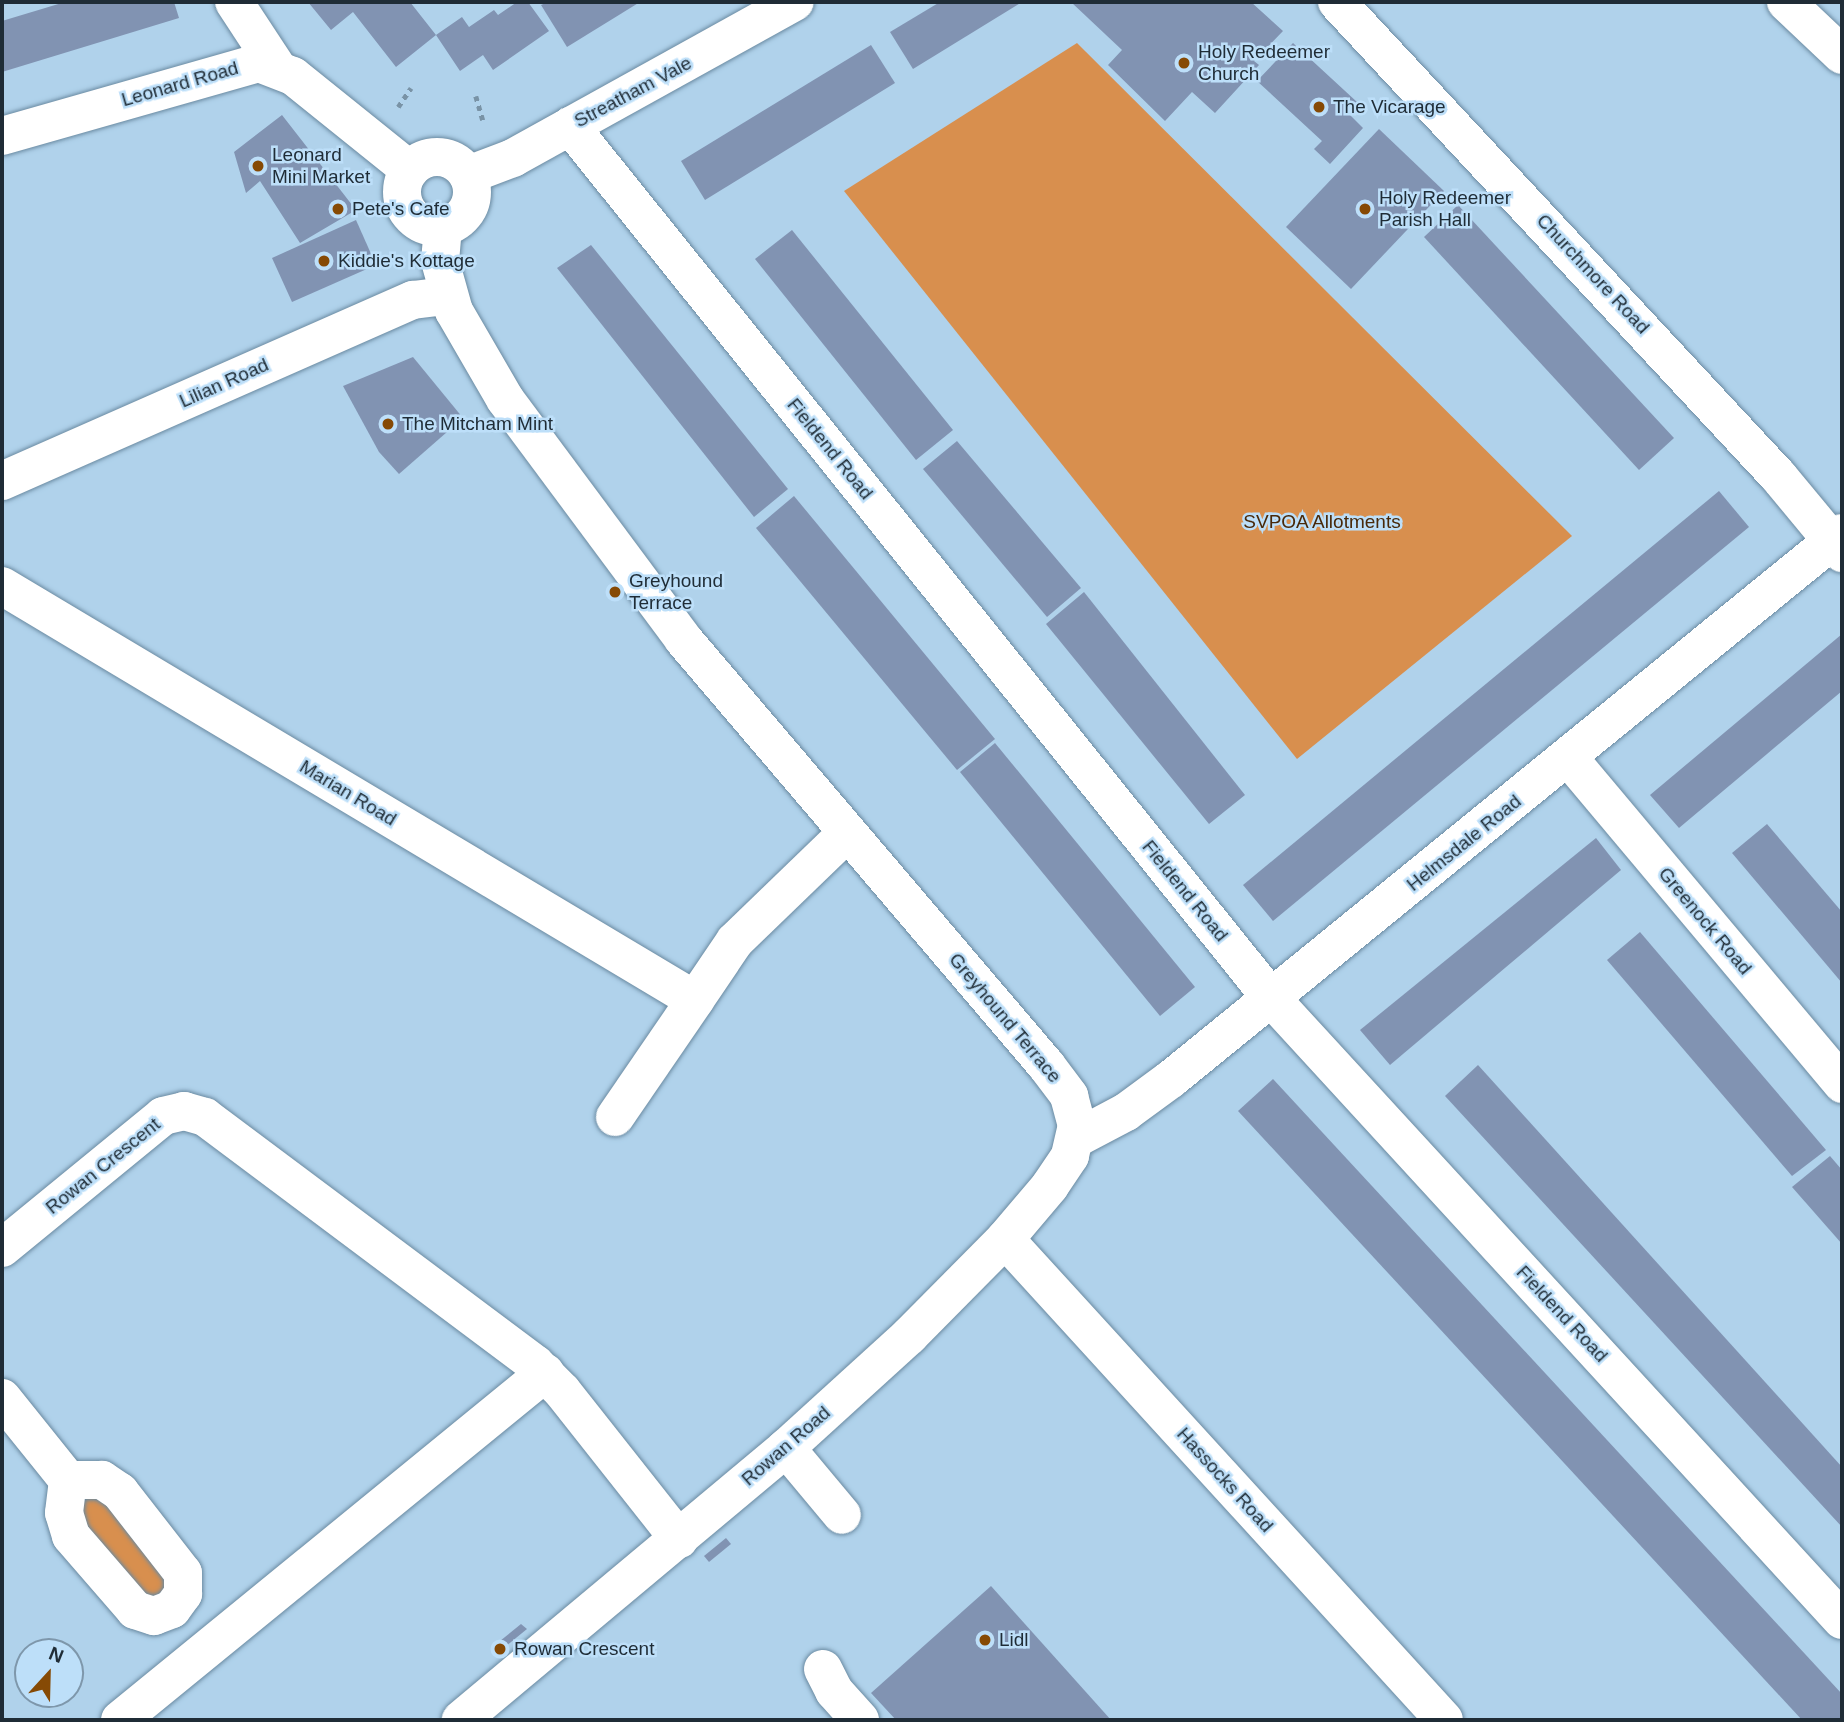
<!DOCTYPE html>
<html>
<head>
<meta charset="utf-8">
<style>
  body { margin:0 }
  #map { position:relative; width:1844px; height:1722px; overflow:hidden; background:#b0d2eb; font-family:Helvetica,sans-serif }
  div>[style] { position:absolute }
  .green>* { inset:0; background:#d88f4e }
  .building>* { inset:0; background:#8193b2 }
  .path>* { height:4.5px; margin-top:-2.25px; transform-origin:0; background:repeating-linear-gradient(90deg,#7993a6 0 5px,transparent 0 10px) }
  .roads { filter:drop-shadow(0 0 2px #6a8aa1) drop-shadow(0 0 2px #6a8aa1) }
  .minor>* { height:38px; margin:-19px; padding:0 19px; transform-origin:19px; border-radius:19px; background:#fff }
  .major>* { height:38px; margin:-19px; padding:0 19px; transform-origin:19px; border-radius:19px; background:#fff }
  .major>.ring { margin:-19px; padding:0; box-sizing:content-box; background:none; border:38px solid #fff; border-radius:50% }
  .dots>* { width:19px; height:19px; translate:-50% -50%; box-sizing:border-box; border:4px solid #bddff9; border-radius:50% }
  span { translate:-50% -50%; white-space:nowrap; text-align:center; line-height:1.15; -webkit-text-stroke:5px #bddff9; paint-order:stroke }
  .poi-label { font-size:19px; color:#1f2c36 }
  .left { translate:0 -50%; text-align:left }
  .street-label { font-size:19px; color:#1f2c36 }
  .park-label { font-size:19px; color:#492909 }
  .frame { position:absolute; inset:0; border:4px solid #1f2c36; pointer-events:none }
  .north { position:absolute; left:14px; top:1638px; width:70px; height:70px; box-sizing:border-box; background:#bddff9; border:2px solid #7e97ab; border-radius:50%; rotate:22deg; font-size:19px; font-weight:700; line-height:28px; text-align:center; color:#1f2c36 }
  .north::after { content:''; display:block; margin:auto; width:24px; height:32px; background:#864a05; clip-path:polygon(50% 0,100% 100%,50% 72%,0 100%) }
</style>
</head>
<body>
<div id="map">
  <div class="green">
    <i style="clip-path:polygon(1077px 43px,1572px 536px,1297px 759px,844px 191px)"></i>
    <i style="clip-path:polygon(97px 1494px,164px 1568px,167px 1589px,147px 1601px,80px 1527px,78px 1502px)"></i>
  </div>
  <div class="building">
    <i style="clip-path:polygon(65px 2px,174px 2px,179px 18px,2px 72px,2px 21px)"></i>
    <i style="clip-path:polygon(308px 2px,410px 2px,436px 35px,462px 17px,469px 27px,494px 10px,498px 15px,517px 2px,528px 2px,549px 31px,493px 70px,483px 55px,460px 71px,436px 35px,396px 67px,353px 12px,331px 30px)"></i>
    <i style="clip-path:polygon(548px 2px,640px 2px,567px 47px,541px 5px)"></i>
    <i style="clip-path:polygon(940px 2px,1022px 2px,913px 69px,890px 32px)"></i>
    <i style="clip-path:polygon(1071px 2px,1251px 2px,1283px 31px,1254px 61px,1259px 65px,1215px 113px,1192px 92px,1165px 121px,1108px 65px,1122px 50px)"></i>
    <i style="clip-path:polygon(1293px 43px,1357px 102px,1347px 112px,1363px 128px,1330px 164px,1314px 149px,1322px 141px,1257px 81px)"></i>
    <i style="clip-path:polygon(871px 45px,895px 83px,705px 200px,681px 161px)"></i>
    <i style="clip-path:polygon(282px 115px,356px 210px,300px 243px,260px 181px,246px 193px,234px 152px)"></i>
    <i style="clip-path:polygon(1379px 129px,1444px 191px,1351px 289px,1286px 227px)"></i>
    <i style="clip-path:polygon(1458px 205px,1674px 438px,1639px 470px,1424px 237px)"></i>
    <i style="clip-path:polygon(356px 220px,376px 265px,292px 302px,272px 258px)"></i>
    <i style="clip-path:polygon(792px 230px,953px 430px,916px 460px,755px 259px)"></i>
    <i style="clip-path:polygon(591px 245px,788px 489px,754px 517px,557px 268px)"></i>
    <i style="clip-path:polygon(413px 357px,463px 418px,399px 474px,379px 452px,343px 386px)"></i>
    <i style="clip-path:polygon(957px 441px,1081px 588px,1047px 617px,923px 469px)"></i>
    <i style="clip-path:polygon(1719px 491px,1749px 527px,1273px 921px,1243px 885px)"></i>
    <i style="clip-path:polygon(794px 496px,995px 739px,957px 770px,756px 528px)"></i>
    <i style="clip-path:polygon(1084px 592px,1245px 795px,1209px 824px,1046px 624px)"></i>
    <i style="clip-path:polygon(1842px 634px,1842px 691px,1679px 828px,1650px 795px)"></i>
    <i style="clip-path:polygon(995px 743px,1195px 987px,1160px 1016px,960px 772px)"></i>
    <i style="clip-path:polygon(1767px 824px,1842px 912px,1842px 983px,1732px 853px)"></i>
    <i style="clip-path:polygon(1596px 838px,1621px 870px,1390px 1065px,1360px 1030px)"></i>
    <i style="clip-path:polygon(1640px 932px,1826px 1150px,1792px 1176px,1607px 960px)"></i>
    <i style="clip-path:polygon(1478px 1065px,1842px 1467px,1842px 1527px,1445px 1096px)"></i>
    <i style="clip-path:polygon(1273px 1079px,1842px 1694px,1842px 1720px,1802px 1720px,1238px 1111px)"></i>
    <i style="clip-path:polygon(1830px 1156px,1842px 1170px,1842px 1244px,1792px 1187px)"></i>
    <i style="clip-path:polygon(726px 1538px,731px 1544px,709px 1562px,704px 1556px)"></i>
    <i style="clip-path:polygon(991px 1586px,1111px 1720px,896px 1720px,871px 1693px)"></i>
    <i style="clip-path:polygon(521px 1624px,527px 1629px,506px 1646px,500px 1641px)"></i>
  </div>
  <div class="path">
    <i style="left:476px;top:96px;width:25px;rotate:74deg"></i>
    <i style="left:398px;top:107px;width:23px;rotate:-56deg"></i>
  </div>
  <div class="roads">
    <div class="minor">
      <i style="left:234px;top:2px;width:77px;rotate:56.7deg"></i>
      <i style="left:1337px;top:2px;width:649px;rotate:47.06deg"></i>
      <i style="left:1779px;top:477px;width:99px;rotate:50.3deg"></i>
      <i style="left:1786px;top:2px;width:77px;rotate:43.4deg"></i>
      <i style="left:570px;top:126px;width:1120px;rotate:51.2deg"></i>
      <i style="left:1272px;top:999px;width:843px;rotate:47.45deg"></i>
      <i style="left:2px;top:136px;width:267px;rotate:-15.9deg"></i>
      <i style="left:259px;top:63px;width:36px;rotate:21deg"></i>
      <i style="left:293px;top:76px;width:150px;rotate:38.8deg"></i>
      <i style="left:2px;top:481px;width:449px;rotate:-23.8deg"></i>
      <i style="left:413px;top:300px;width:35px;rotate:-7deg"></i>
      <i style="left:2px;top:586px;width:807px;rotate:30.85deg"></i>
      <i style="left:695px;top:1000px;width:71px;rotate:-55.9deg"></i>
      <i style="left:735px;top:941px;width:156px;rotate:-44deg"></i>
      <i style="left:1568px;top:757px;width:427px;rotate:50deg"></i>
      <i style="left:615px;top:1117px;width:142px;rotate:-55.6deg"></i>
      <i style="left:1075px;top:1139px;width:58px;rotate:-27.9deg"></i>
      <i style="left:1126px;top:1112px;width:56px;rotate:-36.3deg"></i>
      <i style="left:1171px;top:1079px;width:865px;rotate:-39.14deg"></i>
      <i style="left:1005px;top:1239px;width:651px;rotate:47.61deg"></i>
      <i style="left:2px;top:1248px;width:208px;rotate:-39.3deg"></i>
      <i style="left:163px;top:1116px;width:22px;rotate:-13deg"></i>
      <i style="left:184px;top:1111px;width:22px;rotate:16deg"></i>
      <i style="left:205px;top:1117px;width:412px;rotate:36.8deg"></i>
      <i style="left:535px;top:1364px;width:38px;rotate:45deg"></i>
      <i style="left:562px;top:1391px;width:189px;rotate:51.7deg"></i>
      <i style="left:2px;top:1398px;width:105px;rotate:51.2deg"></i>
      <i style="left:68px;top:1480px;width:33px;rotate:97deg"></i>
      <i style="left:64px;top:1513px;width:24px;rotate:73deg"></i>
      <i style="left:71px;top:1536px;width:98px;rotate:49.1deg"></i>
      <i style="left:135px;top:1610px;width:20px;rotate:18deg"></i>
      <i style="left:154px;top:1616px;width:19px;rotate:-21deg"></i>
      <i style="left:172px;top:1609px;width:19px;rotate:-54deg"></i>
      <i style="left:183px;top:1594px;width:21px;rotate:-90deg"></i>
      <i style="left:183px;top:1573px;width:103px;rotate:-127.9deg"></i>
      <i style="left:120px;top:1492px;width:22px;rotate:-146deg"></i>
      <i style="left:102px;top:1480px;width:34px;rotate:180deg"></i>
      <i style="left:786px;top:1448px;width:87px;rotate:50.1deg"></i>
      <i style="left:823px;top:1669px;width:25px;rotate:63deg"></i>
      <i style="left:834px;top:1691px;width:39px;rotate:48deg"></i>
      <i style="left:120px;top:1720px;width:549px;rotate:-39.23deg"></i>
    </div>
    <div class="major">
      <i class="ring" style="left:402px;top:157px;width:32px;height:32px"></i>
      <i style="left:468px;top:175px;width:48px;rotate:-20.7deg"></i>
      <i style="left:513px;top:158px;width:322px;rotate:-29deg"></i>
      <i style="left:443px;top:227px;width:34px;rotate:95deg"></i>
      <i style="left:440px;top:261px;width:52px;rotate:74.4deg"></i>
      <i style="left:454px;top:311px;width:102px;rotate:59.9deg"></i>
      <i style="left:505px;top:399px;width:299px;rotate:53.4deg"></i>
      <i style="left:683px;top:639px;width:560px;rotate:49.57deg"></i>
      <i style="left:1046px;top:1065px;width:39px;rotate:53deg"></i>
      <i style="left:1069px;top:1096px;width:30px;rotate:75deg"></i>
      <i style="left:1077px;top:1125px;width:32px;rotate:103deg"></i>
      <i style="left:1070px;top:1156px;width:36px;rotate:124deg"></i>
      <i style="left:1050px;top:1186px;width:70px;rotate:130.3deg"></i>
      <i style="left:1005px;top:1239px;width:136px;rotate:134.7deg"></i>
      <i style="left:909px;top:1336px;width:166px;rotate:137.7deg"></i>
      <i style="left:786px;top:1448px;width:424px;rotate:140.1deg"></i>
    </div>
  </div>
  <div class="dots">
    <i style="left:1184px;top:63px;background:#864a05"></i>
    <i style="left:1319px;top:107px;background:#864a05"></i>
    <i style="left:258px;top:166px;background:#864a05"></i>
    <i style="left:338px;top:209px;background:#864a05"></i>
    <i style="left:1365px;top:209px;background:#864a05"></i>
    <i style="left:324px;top:261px;background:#864a05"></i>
    <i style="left:388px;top:424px;background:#864a05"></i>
    <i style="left:615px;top:592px;background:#864a05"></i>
    <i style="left:985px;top:1640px;background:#864a05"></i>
    <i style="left:500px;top:1649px;background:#864a05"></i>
  </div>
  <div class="poi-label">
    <span class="left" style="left:1198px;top:63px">Holy Redeemer<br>Church</span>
    <span class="left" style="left:1333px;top:107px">The Vicarage</span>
    <span class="left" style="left:272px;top:166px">Leonard<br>Mini Market</span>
    <span class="left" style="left:1379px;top:209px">Holy Redeemer<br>Parish Hall</span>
    <span class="left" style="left:352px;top:209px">Pete's Cafe</span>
    <span class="left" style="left:338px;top:261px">Kiddie's Kottage</span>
    <span class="left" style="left:402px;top:424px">The Mitcham Mint</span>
    <span class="left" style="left:629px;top:592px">Greyhound<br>Terrace</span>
    <span class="left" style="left:999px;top:1640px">Lidl</span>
    <span class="left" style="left:514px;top:1649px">Rowan Crescent</span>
  </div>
  <div class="street-label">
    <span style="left:180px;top:84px;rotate:-16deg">Leonard Road</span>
    <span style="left:633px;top:92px;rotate:-28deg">Streatham Vale</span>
    <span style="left:1593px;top:274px;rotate:47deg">Churchmore Road</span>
    <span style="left:224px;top:383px;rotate:-24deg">Lilian Road</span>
    <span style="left:830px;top:449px;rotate:51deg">Fieldend Road</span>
    <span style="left:348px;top:793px;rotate:31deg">Marian Road</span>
    <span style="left:1464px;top:843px;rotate:-39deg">Helmsdale Road</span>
    <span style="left:1185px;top:891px;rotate:51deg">Fieldend Road</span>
    <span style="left:1705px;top:921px;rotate:50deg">Greenock Road</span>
    <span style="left:1005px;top:1018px;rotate:50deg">Greyhound Terrace</span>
    <span style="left:103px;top:1166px;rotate:-39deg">Rowan Crescent</span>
    <span style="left:1562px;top:1314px;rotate:47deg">Fieldend Road</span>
    <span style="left:786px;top:1446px;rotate:-41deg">Rowan Road</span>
    <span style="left:1225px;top:1480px;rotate:48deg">Hassocks Road</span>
  </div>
  <div class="park-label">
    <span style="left:1322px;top:522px">SVPOA Allotments</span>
  </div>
  <div class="frame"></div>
  <div class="north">N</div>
</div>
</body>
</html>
